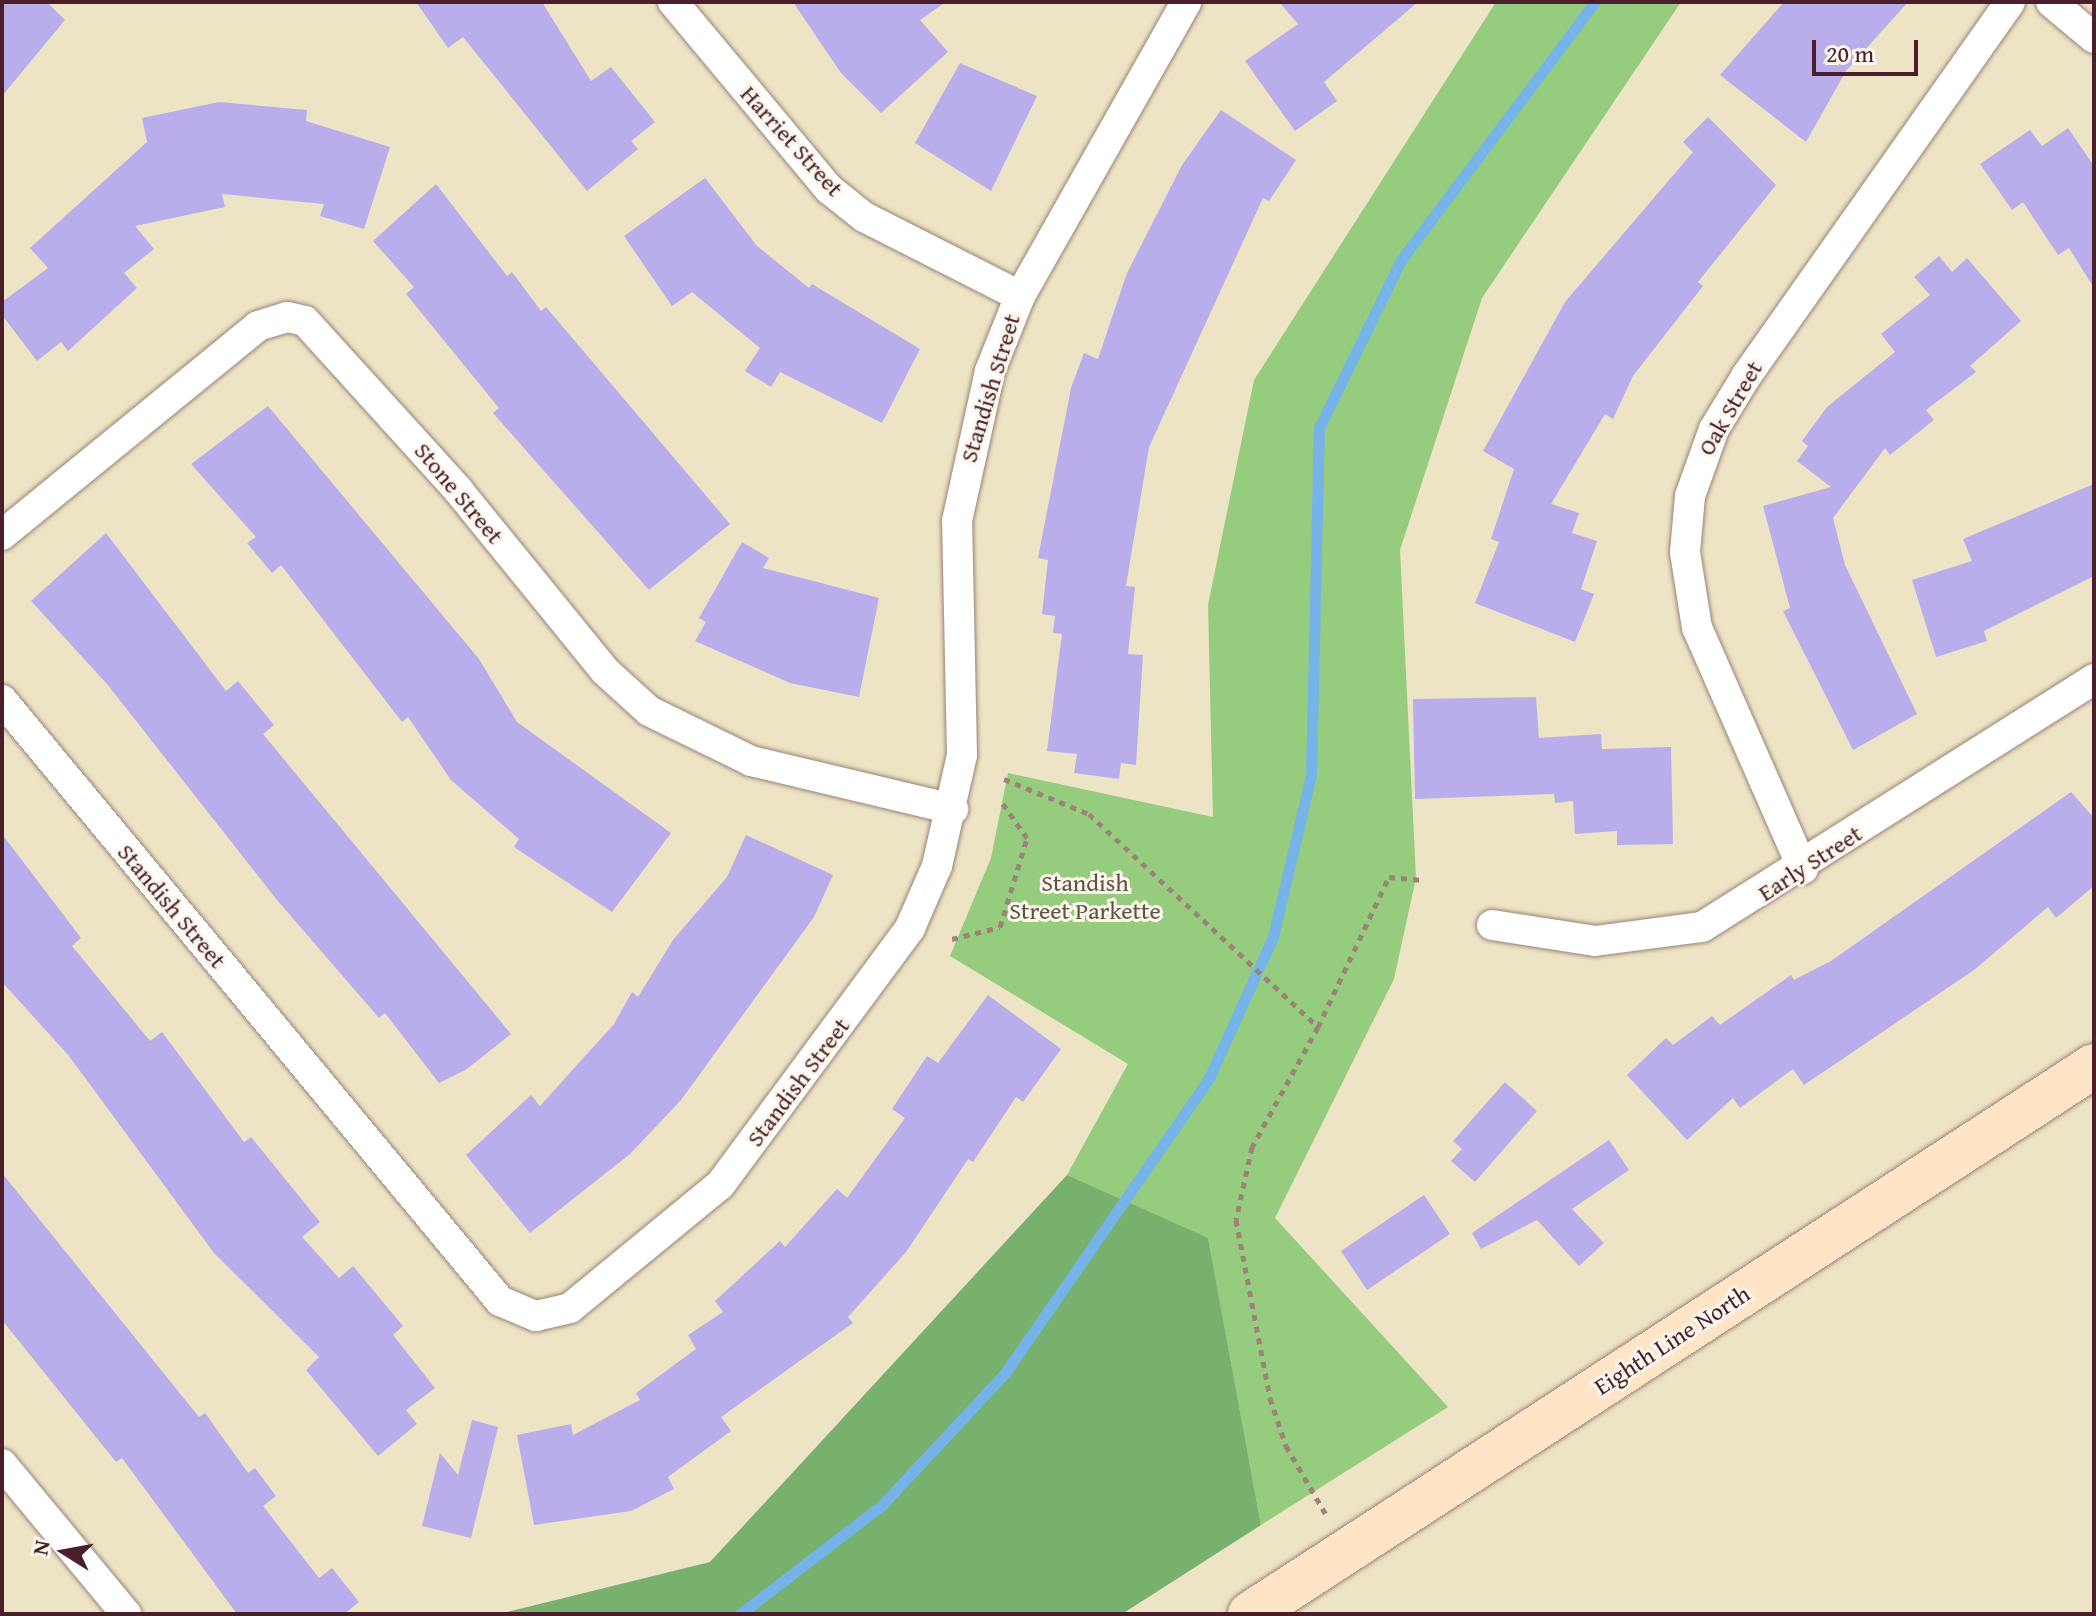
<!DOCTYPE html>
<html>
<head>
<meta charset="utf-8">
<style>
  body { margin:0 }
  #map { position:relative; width:2096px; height:1616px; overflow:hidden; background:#ede4c5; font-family:"Gentium Book Plus",serif }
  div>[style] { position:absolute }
  .green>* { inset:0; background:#96cc7e }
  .forest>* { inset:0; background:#78b06d }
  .stream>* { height:11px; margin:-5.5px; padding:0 5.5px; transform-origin:5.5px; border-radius:5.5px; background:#75b3e8 }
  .building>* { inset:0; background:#b9adeb }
  .path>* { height:5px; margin-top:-2.5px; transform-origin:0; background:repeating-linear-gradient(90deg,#9c8278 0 6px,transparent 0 12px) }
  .roads { filter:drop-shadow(0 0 2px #9c8278) drop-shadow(0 0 2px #9c8278) }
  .street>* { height:30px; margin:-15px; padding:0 15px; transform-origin:15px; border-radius:15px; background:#fff }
  .secondary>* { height:44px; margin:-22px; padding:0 22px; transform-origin:22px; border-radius:22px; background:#ffe4c6 }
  span { translate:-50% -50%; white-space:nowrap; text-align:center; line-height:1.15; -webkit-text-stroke:6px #fbf7ec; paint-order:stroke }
  .street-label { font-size:24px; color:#4a1f2b }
  .park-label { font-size:24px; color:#615344 }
  .frame { position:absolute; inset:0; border:4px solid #4a1f2b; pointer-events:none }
  .north { position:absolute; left:24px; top:1512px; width:80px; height:80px; -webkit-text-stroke:6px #fbf7ec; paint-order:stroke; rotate:281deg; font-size:22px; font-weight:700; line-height:32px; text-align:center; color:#4a1f2b }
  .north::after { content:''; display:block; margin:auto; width:28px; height:36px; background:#4a1f2b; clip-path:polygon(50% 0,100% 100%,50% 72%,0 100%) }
  .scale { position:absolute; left:1812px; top:40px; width:106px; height:36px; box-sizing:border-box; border:4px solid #4a1f2b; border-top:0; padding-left:10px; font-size:24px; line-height:28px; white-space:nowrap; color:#4a1f2b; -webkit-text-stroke:6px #fbf7ec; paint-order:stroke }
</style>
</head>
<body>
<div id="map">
  <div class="green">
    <i style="clip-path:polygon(1496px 2px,1681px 2px,1482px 298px,1400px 550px,1416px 878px,1394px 979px,1275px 1218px,1448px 1407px,1261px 1525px,1208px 1239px,1067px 1175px,1128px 1064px,950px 956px,991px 858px,1008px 773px,1213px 817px,1208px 605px,1254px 380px)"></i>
  </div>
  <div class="forest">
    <i style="clip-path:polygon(1067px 1175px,1208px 1238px,1261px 1525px,1122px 1614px,499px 1614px,710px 1562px)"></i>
  </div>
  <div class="stream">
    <i style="left:740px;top:1614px;width:179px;rotate:-37.5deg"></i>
    <i style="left:882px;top:1505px;width:180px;rotate:-47deg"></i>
    <i style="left:1005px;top:1373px;width:359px;rotate:-55.3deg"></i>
    <i style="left:1209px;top:1078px;width:155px;rotate:-65.6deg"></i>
    <i style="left:1273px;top:937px;width:166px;rotate:-76.8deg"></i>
    <i style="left:1311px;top:775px;width:347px;rotate:-88.7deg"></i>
    <i style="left:1319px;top:428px;width:187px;rotate:-64deg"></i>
    <i style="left:1401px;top:260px;width:323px;rotate:-53.1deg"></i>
  </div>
  <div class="building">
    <i style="clip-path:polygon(2px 2px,47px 2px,65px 20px,2px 96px)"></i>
    <i style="clip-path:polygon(416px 2px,542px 2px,591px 81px,611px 67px,655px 122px,631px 141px,638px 149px,587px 191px,463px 37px,448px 48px)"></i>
    <i style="clip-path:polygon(793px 2px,946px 2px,920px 20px,948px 52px,881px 113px,841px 73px)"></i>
    <i style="clip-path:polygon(1279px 2px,1418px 2px,1324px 82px,1337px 101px,1295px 131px,1245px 61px,1298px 24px)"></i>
    <i style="clip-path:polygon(1784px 2px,1908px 2px,1846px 71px,1806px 142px,1720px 75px)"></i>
    <i style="clip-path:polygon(960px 63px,1037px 96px,991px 191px,915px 143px)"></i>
    <i style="clip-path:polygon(219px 102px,307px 110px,306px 121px,390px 147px,364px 229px,320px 216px,324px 204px,222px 194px,225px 207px,135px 226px,154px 249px,124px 273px,137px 288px,68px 351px,61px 342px,37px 361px,2px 315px,2px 302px,48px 268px,30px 248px,147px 142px,142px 118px)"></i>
    <i style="clip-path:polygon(1221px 110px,1296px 160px,1269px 201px,1263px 198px,1149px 447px,1126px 586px,1135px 587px,1128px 654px,1143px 655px,1136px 765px,1121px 763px,1119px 779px,1074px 773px,1077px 754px,1047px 751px,1062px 634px,1053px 633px,1055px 616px,1042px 614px,1048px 560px,1038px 558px,1071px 388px,1084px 353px,1098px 359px,1127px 273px,1182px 165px)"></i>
    <i style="clip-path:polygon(1708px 117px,1776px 185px,1698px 282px,1703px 286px,1633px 376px,1613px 419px,1605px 414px,1551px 504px,1579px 513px,1572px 533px,1597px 541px,1581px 589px,1594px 594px,1575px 642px,1475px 603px,1499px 542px,1491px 539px,1514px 469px,1483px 451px,1565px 302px,1693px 152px,1683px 142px)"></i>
    <i style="clip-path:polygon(2068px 128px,2094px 166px,2094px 288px,2069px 248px,2058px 255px,2023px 202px,2012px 210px,1980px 164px,2030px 130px,2042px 146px)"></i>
    <i style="clip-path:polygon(705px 178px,757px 246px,809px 288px,812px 284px,920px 349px,882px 423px,780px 372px,771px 387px,745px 371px,760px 348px,692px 292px,672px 306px,624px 236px)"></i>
    <i style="clip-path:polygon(436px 184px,507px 276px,512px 272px,541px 311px,546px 307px,730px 524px,649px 590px,493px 413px,499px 408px,406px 294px,414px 287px,373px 241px)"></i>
    <i style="clip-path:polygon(1939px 256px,1952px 272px,1967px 258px,2021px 321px,1970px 366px,1976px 372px,1926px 410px,1934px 420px,1890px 455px,1885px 448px,1833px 518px,1845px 565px,1917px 714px,1853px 750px,1783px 611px,1790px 608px,1763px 506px,1831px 487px,1797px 461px,1808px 446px,1802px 441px,1827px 407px,1895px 352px,1881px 334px,1930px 295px,1914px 277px)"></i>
    <i style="clip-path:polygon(268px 406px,479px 659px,517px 722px,671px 833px,612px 912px,514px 847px,519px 839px,451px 780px,408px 717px,402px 722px,281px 565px,272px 573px,247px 543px,256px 537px,191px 464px)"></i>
    <i style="clip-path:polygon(2094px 484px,2094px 576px,1984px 631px,1987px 641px,1936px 657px,1912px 580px,1972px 561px,1963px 539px)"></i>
    <i style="clip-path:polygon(106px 533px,226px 691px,238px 681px,274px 725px,263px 734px,511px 1034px,467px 1069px,439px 1083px,385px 1013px,379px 1018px,277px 900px,107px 684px,31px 601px)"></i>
    <i style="clip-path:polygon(742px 542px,769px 558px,763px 568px,879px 598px,859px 697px,790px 683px,695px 641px,706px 622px,699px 618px)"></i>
    <i style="clip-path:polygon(1536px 697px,1539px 738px,1601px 734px,1602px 749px,1671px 747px,1673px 844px,1617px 845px,1617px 831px,1575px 834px,1573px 801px,1555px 803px,1554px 794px,1415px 799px,1413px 699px)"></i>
    <i style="clip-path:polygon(2071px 792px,2094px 818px,2094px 886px,2056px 918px,2048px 907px,1974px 970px,1804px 1085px,1793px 1069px,1740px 1108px,1733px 1098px,1687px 1140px,1627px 1075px,1666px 1038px,1673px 1045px,1712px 1016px,1720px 1025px,1791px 975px,1794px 980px,1831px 961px)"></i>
    <i style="clip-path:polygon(2px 834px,81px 938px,72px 946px,150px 1041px,162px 1032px,244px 1142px,251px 1137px,320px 1222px,302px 1237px,339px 1278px,353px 1266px,403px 1326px,393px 1335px,435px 1388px,406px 1410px,417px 1424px,378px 1456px,306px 1370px,319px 1357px,214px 1253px,69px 1056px,2px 982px)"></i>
    <i style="clip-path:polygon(746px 835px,833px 875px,814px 917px,681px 1100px,630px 1154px,530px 1233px,466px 1155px,531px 1095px,540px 1106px,614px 1024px,632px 992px,638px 997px,673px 940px,727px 877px)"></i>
    <i style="clip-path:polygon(988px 995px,1061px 1049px,1023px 1102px,1016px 1097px,973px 1162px,968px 1159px,906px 1252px,848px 1317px,853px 1323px,721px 1417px,731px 1431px,668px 1477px,674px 1489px,631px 1511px,534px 1525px,517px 1435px,571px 1424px,573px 1435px,640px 1400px,636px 1393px,696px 1349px,688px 1335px,723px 1312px,715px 1301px,780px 1241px,785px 1247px,837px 1189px,847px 1198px,905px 1118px,892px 1109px,927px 1056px,938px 1063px)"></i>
    <i style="clip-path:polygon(1505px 1082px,1537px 1111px,1475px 1182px,1451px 1161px,1462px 1149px,1453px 1141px)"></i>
    <i style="clip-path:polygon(1609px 1140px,1629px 1170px,1572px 1209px,1604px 1243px,1579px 1266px,1537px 1220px,1481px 1249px,1472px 1233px)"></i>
    <i style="clip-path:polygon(2px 1173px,199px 1417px,205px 1413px,248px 1473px,255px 1468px,276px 1496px,263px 1506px,319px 1578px,332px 1568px,359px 1602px,344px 1614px,237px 1614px,122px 1458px,116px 1462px,2px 1320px)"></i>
    <i style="clip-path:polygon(1424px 1195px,1450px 1234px,1367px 1290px,1341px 1251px)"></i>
    <i style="clip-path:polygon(472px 1420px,498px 1427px,471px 1538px,422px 1526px,440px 1453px,458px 1475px)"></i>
  </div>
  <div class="path">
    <i style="left:1004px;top:779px;width:92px;rotate:22.4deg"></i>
    <i style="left:1089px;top:814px;width:313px;rotate:42.9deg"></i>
    <i style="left:1318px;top:1027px;width:166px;rotate:-64.7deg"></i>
    <i style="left:1389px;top:877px;width:34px;rotate:5deg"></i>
    <i style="left:952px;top:939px;width:49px;rotate:-14deg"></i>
    <i style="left:1000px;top:927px;width:93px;rotate:-73.1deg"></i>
    <i style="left:1027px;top:838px;width:45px;rotate:-125.1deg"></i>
    <i style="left:1318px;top:1027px;width:137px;rotate:118.8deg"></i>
    <i style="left:1252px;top:1147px;width:75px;rotate:102.4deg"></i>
    <i style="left:1236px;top:1220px;width:181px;rotate:79.2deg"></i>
    <i style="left:1270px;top:1398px;width:51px;rotate:71.6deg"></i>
    <i style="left:1286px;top:1446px;width:83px;rotate:59.7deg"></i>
  </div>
  <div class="roads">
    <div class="street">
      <i style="left:673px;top:2px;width:244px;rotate:50.2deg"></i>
      <i style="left:829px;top:189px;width:45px;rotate:38.7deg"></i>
      <i style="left:864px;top:217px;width:175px;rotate:26.9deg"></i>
      <i style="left:2051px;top:2px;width:56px;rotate:39.9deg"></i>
      <i style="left:2px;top:535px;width:330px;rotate:-39.2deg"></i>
      <i style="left:258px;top:326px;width:31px;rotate:-17deg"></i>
      <i style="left:288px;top:317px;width:17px;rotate:13deg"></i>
      <i style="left:305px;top:321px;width:228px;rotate:47.8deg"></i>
      <i style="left:458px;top:490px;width:233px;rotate:50.9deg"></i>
      <i style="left:605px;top:671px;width:59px;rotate:42.3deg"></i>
      <i style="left:649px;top:711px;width:114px;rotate:26.1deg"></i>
      <i style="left:751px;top:761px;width:208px;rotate:13.4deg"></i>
      <i style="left:2px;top:700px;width:781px;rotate:50.35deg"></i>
      <i style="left:500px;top:1301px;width:39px;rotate:23deg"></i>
      <i style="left:536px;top:1316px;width:35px;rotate:-13deg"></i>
      <i style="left:570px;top:1308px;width:194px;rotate:-39.4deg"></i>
      <i style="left:720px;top:1185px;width:320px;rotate:-53.5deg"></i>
      <i style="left:910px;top:928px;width:68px;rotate:-66.5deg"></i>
      <i style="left:937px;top:866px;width:114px;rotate:-77.3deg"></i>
      <i style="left:962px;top:755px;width:234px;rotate:-91.2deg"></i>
      <i style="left:957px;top:521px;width:154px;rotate:-77.6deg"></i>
      <i style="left:990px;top:371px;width:81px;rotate:-68.2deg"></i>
      <i style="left:1020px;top:296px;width:338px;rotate:-60.5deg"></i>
      <i style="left:1803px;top:869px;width:263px;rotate:-113.7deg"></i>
      <i style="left:1697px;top:628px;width:77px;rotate:-99deg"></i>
      <i style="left:1685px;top:552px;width:56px;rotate:-84.9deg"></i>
      <i style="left:1690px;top:496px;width:71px;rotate:-70.3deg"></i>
      <i style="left:1714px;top:429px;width:63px;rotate:-58.6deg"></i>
      <i style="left:1747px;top:375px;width:456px;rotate:-54.8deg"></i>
      <i style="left:1492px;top:925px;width:104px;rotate:8.8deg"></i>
      <i style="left:1595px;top:941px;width:108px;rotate:-7.5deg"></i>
      <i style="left:1702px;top:927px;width:464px;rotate:-32.3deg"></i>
      <i style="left:2px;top:1464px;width:195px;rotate:50.4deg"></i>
    </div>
    <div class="secondary">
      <i style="left:1250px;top:1614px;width:1006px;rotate:-33deg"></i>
    </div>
  </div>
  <div class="street-label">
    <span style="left:792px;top:141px;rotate:48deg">Harriet Street</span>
    <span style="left:990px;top:388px;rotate:-73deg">Standish Street</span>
    <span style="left:1730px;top:408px;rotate:-60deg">Oak Street</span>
    <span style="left:459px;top:493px;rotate:50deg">Stone Street</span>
    <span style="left:1810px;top:863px;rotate:-33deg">Early Street</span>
    <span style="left:172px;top:906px;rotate:50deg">Standish Street</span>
    <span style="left:798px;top:1082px;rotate:-53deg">Standish Street</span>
    <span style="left:1672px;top:1340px;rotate:-33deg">Eighth Line North</span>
  </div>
  <div class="park-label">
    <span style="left:1085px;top:897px">Standish<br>Street Parkette</span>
  </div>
  <div class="frame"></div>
  <div class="north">N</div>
  <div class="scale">20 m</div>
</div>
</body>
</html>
